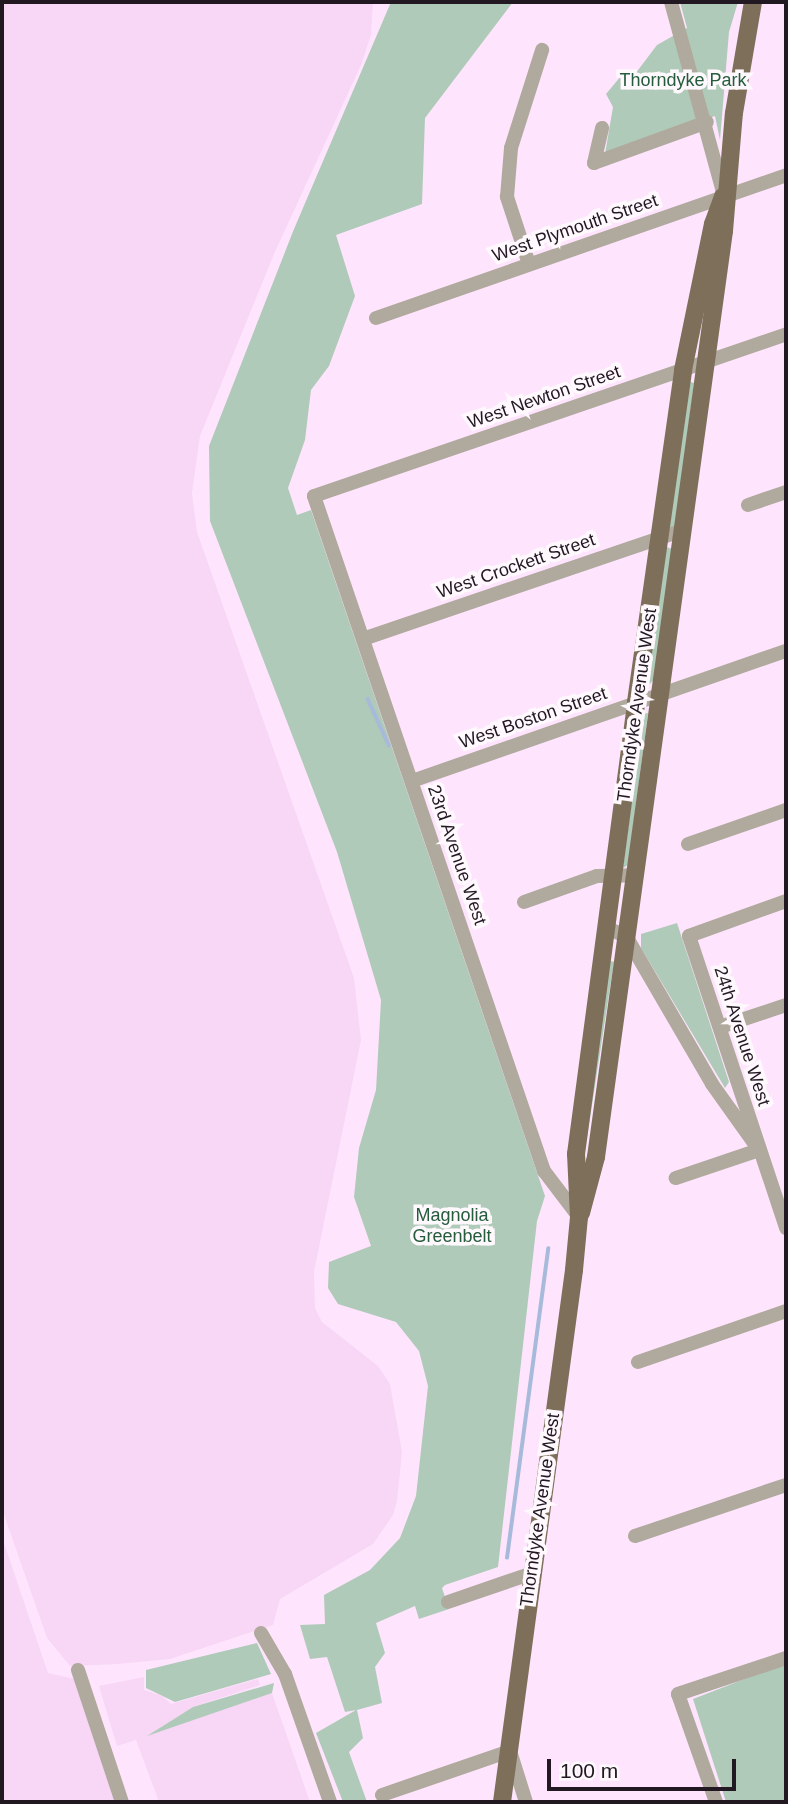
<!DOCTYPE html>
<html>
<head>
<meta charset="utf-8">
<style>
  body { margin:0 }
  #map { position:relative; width:788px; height:1804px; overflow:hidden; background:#fee5fd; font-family:Helvetica,sans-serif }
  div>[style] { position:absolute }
  .built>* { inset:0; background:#f7d7f5 }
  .green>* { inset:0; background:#afcab8 }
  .stream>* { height:3.5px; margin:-1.75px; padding:0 1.75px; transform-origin:1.75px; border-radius:1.75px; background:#a8bad9 }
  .minor>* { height:14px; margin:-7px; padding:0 7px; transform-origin:7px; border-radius:7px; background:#b0a99d }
  .major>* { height:18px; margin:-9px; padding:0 9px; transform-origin:9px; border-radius:9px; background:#7d6f5a }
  span { translate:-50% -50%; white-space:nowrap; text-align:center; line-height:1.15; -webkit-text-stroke:7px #fff9fe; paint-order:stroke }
  .park-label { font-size:18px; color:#245c3c }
  .street-label { font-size:18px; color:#211821 }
  .frame { position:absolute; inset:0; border:4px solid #211821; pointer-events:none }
  .scale { position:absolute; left:547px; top:1759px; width:189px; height:32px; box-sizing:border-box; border:4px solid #211821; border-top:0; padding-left:9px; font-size:21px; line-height:24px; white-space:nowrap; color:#211821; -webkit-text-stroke:5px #fff9fe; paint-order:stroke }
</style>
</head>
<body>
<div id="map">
  <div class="built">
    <i style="clip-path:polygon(2px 2px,373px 2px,371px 35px,361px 65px,274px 254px,200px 436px,192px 493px,197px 532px,354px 978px,361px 1040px,314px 1272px,315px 1308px,322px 1322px,378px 1366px,390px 1384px,402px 1452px,397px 1501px,393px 1515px,373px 1544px,280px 1599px,273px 1625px,170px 1659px,118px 1664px,70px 1666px,47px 1638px,2px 1509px)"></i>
    <i style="clip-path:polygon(2px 1537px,48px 1673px,79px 1680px,120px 1802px,2px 1802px)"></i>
    <i style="clip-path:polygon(144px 1677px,144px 1690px,162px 1696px,171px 1704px,258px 1679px,260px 1685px,193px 1707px,149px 1735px,272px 1693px,310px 1802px,159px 1802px,136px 1740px,117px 1746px,99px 1686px)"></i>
  </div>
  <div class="green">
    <i style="clip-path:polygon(391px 2px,513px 2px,425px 118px,422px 204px,336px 235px,355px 296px,329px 366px,311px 390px,305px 440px,288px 488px,297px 515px,311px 510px,545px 1196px,537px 1221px,498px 1567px,445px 1585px,442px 1588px,449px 1609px,419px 1619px,415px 1606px,376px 1623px,385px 1653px,375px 1667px,382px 1703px,357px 1710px,363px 1738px,349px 1752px,367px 1802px,343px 1802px,316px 1733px,356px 1710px,345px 1712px,327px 1657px,310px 1659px,300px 1625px,325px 1624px,324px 1595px,370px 1570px,400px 1538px,416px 1496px,428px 1386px,419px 1351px,396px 1322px,338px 1304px,328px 1288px,329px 1262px,371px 1246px,354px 1197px,359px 1148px,376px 1090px,381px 1000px,337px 852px,210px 521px,209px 446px,294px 229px)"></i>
    <i style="clip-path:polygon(680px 2px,738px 2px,729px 32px,720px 140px,715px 116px,605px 154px,613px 107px,606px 94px,621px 76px,629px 82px,657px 45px,687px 28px)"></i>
    <i style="clip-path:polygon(688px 381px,694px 383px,675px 528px,669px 531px)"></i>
    <i style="clip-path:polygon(664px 546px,672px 549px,654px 680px,647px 686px)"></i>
    <i style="clip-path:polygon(648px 713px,628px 865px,623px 868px,643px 714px)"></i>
    <i style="clip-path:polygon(677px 923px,729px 1082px,725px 1088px,641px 948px,641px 934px)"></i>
    <i style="clip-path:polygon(611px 961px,614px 962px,584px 1157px,608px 962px)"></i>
    <i style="clip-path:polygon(257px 1643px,271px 1674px,175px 1702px,146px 1688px,146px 1670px)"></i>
    <i style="clip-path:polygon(786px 1663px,786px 1802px,726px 1802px,693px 1699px)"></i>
    <i style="clip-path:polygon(274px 1683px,272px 1693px,147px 1736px,193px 1707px)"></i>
  </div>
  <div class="stream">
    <i style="left:368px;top:699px;width:51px;rotate:65.5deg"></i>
    <i style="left:507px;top:1558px;width:312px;rotate:-82.4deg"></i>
  </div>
  <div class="minor">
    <i style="left:671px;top:2px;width:194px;rotate:74.7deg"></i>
    <i style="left:594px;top:163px;width:120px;rotate:-19.9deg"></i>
    <i style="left:594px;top:163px;width:36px;rotate:-77deg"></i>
    <i style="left:529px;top:264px;width:71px;rotate:-108.2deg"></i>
    <i style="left:507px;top:197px;width:49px;rotate:-85.3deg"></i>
    <i style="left:511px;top:148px;width:103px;rotate:-72.4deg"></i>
    <i style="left:376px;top:318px;width:434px;rotate:-19.2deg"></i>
    <i style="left:748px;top:505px;width:40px;rotate:-18.9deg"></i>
    <i style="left:363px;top:639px;width:338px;rotate:-18.8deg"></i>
    <i style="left:412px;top:781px;width:396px;rotate:-19.2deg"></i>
    <i style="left:688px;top:844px;width:104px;rotate:-19.1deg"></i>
    <i style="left:786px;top:901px;width:103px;rotate:160.2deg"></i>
    <i style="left:689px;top:936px;width:308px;rotate:71.6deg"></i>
    <i style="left:524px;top:902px;width:77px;rotate:-19.6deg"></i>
    <i style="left:597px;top:876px;width:39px;rotate:-1deg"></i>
    <i style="left:607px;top:928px;width:21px;rotate:23deg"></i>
    <i style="left:626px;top:936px;width:171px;rotate:59.8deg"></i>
    <i style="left:712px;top:1084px;width:81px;rotate:54.5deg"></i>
    <i style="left:759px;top:1150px;width:88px;rotate:161.4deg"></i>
    <i style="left:720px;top:1027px;width:70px;rotate:-18.4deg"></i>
    <i style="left:579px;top:1217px;width:58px;rotate:-127.3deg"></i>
    <i style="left:544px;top:1171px;width:713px;rotate:-108.82deg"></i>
    <i style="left:314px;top:496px;width:499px;rotate:-18.9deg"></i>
    <i style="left:638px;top:1362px;width:157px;rotate:-19deg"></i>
    <i style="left:635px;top:1536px;width:159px;rotate:-18.7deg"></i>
    <i style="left:448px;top:1602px;width:87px;rotate:-18.9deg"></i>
    <i style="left:261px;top:1633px;width:48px;rotate:59.7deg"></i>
    <i style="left:285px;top:1674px;width:136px;rotate:70.6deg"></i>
    <i style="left:78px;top:1670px;width:139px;rotate:71.6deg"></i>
    <i style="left:382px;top:1795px;width:135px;rotate:-19deg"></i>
    <i style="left:510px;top:1751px;width:53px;rotate:72.6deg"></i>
    <i style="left:716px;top:1802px;width:114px;rotate:-109.4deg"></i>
    <i style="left:678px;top:1694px;width:114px;rotate:-18.4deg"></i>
  </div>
  <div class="major">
    <i style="left:581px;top:1213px;width:58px;rotate:-75deg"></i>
    <i style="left:596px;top:1157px;width:935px;rotate:-82.13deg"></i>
    <i style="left:724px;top:231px;width:118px;rotate:-85.2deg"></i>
    <i style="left:734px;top:113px;width:113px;rotate:-80.3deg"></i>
    <i style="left:502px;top:1802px;width:537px;rotate:-82.29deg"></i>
    <i style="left:574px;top:1270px;width:53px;rotate:-84.6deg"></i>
    <i style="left:579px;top:1217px;width:63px;rotate:-92.7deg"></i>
    <i style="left:576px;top:1154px;width:456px;rotate:-82.4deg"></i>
    <i style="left:636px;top:702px;width:335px;rotate:-81.9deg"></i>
    <i style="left:683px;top:370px;width:149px;rotate:-78.4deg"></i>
    <i style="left:713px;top:224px;width:29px;rotate:-70deg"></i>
  </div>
  <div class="park-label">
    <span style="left:683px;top:80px">Thorndyke Park</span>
    <span style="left:452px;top:1226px">Magnolia<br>Greenbelt</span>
  </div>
  <div class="street-label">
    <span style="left:575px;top:228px;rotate:-19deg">West Plymouth Street</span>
    <span style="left:544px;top:397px;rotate:-19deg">West Newton Street</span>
    <span style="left:516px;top:566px;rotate:-19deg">West Crockett Street</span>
    <span style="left:637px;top:705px;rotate:-82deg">Thorndyke Avenue West</span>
    <span style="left:533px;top:718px;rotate:-19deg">West Boston Street</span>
    <span style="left:457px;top:855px;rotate:71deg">23rd Avenue West</span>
    <span style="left:742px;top:1036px;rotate:72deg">24th Avenue West</span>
    <span style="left:540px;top:1510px;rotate:-82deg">Thorndyke Avenue West</span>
  </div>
  <div class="frame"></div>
  <div class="scale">100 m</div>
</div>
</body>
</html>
